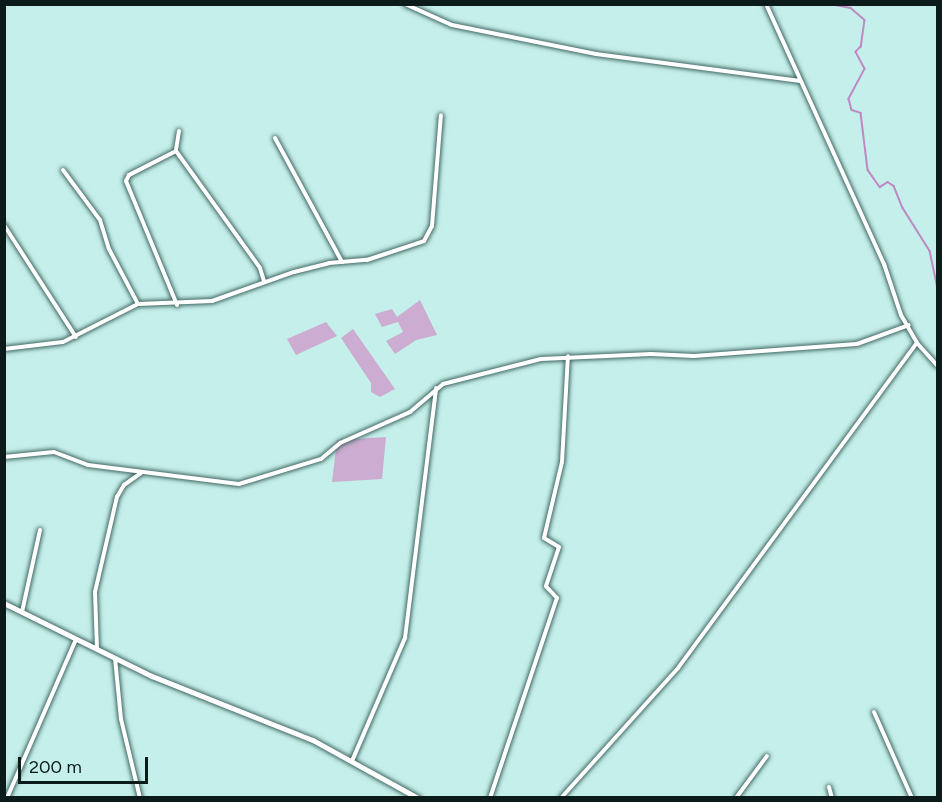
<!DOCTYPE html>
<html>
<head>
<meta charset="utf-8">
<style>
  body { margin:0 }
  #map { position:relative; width:942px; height:802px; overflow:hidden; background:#c5efea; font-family:Figtree,sans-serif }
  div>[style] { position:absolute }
  .green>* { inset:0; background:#ccacd0 }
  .stream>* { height:1.5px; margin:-0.75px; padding:0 0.75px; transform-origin:0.75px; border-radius:0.75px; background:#bd8ac3 }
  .roads { filter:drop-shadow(0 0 2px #416763) drop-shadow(0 0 2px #416763) }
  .minor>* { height:4px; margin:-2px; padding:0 2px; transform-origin:2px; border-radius:2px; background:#fff }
  .tertiary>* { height:4.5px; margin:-2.25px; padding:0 2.25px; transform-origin:2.25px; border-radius:2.25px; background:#fff }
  span { translate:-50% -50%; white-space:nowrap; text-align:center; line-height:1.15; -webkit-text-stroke:6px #c5efea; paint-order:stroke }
  .frame { position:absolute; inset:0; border:6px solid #0b1b19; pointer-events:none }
  .scale { position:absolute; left:18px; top:757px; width:130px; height:27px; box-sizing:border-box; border:3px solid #0b1b19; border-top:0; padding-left:8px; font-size:18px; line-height:21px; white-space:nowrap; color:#0b1b19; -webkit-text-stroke:4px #c5efea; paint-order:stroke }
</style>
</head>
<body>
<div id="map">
  <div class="green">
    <i style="clip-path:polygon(420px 300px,437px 335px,416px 340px,395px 354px,386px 341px,403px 332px,398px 322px,382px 327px,375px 314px,392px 309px,397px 317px)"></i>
    <i style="clip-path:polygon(326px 322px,337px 336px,296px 355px,287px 339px)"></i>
    <i style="clip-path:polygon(353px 329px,395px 389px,380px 397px,371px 392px,371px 383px,341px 338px)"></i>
    <i style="clip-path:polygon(386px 437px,382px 479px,332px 482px,337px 440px)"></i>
  </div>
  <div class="stream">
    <i style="left:830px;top:4px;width:21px;rotate:11deg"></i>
    <i style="left:851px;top:8px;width:18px;rotate:41deg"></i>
    <i style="left:865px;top:20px;width:27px;rotate:98deg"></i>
    <i style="left:861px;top:47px;width:7px;rotate:135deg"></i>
    <i style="left:856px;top:52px;width:19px;rotate:62deg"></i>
    <i style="left:865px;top:69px;width:34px;rotate:118deg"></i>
    <i style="left:849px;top:99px;width:11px;rotate:75deg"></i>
    <i style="left:852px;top:110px;width:9px;rotate:18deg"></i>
    <i style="left:861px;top:113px;width:57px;rotate:83deg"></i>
    <i style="left:868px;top:170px;width:21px;rotate:55deg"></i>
    <i style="left:880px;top:187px;width:9px;rotate:-32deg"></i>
    <i style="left:888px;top:182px;width:7px;rotate:34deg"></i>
    <i style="left:894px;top:186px;width:24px;rotate:68deg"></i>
    <i style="left:903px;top:208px;width:51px;rotate:57.9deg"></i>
    <i style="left:930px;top:251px;width:38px;rotate:78deg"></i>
  </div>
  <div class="roads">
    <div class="minor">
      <i style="left:405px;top:4px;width:51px;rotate:24.1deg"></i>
      <i style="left:452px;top:25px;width:147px;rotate:11.4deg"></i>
      <i style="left:596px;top:54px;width:206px;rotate:7.5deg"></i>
      <i style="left:766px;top:4px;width:286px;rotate:65.6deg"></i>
      <i style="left:884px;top:264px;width:54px;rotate:71.6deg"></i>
      <i style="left:901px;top:315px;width:32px;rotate:60deg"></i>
      <i style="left:917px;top:343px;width:31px;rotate:48deg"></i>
      <i style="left:179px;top:131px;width:20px;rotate:99deg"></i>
      <i style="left:176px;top:151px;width:144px;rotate:54.3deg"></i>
      <i style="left:260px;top:268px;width:14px;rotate:73deg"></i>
      <i style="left:275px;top:138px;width:141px;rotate:61.6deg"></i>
      <i style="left:176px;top:151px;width:53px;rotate:152.9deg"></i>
      <i style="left:129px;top:175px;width:7px;rotate:117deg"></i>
      <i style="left:126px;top:181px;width:134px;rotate:67.6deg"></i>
      <i style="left:63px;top:170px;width:62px;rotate:53.5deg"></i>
      <i style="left:100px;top:220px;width:30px;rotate:73deg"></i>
      <i style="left:109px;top:249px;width:62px;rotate:62.2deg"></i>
      <i style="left:4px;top:225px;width:133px;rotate:57.3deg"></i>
      <i style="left:4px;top:349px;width:59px;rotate:-6.8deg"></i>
      <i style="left:63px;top:342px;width:84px;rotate:-26.9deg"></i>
      <i style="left:138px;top:304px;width:74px;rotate:-2.3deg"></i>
      <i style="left:212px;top:301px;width:87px;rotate:-19.5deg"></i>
      <i style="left:294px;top:272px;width:36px;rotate:-14deg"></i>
      <i style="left:329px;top:263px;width:38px;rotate:-5deg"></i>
      <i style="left:367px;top:260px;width:60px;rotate:-18.4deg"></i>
      <i style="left:424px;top:241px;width:17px;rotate:-62deg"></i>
      <i style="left:432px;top:226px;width:111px;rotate:-85.4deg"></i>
      <i style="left:4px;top:457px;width:50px;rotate:-5.7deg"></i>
      <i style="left:54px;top:452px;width:36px;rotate:21deg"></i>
      <i style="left:88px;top:465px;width:152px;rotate:7.2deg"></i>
      <i style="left:239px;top:484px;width:86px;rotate:-17deg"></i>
      <i style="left:321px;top:459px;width:25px;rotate:-40deg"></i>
      <i style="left:340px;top:443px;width:77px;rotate:-23.9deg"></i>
      <i style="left:410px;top:412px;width:43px;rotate:-40.3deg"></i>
      <i style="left:443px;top:384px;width:101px;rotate:-14.3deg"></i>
      <i style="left:541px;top:359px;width:110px;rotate:-2.6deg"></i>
      <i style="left:651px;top:354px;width:43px;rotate:2.7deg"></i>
      <i style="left:694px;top:356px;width:163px;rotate:-4.2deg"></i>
      <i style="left:857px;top:344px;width:55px;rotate:-20.1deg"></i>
      <i style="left:22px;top:612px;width:84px;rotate:-77.6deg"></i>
      <i style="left:97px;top:649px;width:57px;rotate:-92deg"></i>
      <i style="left:95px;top:592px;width:98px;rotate:-77deg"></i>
      <i style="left:117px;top:497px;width:14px;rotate:-60deg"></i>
      <i style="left:124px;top:485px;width:21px;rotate:-35deg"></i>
      <i style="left:115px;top:658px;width:61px;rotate:84.4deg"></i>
      <i style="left:121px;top:719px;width:81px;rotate:76.5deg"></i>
      <i style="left:874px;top:712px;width:94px;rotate:66.2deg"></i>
      <i style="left:352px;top:761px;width:134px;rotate:-66.7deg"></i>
      <i style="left:405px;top:638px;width:252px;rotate:-82.9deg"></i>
      <i style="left:829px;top:787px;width:11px;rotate:75deg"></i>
      <i style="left:7px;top:798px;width:173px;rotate:-66.5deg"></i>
      <i style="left:490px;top:798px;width:211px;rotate:-71.5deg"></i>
      <i style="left:557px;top:598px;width:16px;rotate:-133deg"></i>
      <i style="left:546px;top:586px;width:41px;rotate:-71.6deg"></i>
      <i style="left:559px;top:547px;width:17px;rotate:-149deg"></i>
      <i style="left:544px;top:538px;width:78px;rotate:-76.7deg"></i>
      <i style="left:562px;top:462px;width:106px;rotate:-86.8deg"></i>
      <i style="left:561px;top:798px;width:175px;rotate:-48deg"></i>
      <i style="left:678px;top:668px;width:403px;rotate:-53.7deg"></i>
      <i style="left:736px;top:798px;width:52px;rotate:-53.6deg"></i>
    </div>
    <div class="tertiary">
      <i style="left:4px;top:603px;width:165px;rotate:26.3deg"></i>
      <i style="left:152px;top:676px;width:173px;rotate:21.7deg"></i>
      <i style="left:313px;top:740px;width:120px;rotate:28.9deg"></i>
    </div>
  </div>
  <div class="frame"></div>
  <div class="scale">200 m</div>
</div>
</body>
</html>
